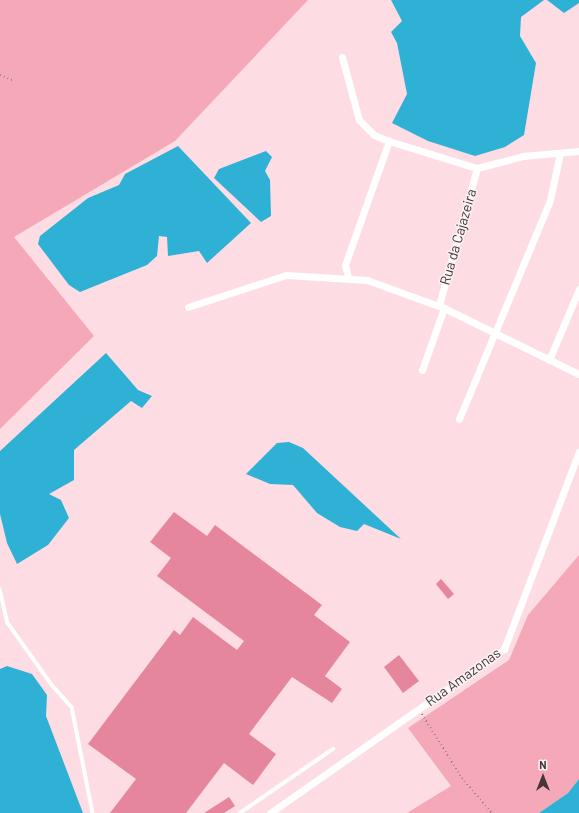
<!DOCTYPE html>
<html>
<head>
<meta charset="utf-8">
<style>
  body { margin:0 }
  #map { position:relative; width:579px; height:813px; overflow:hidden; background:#fddde3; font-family:Barlow,sans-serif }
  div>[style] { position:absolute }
  .green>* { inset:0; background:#f5a8b8 }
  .water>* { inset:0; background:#2fb1d6 }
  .building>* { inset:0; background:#e6869c }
  .path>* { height:1.5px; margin-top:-0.75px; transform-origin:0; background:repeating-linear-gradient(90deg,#998286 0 1px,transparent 0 4px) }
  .service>* { height:3.5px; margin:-1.75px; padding:0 1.75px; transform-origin:1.75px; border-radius:1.75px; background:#fff }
  .minor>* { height:7px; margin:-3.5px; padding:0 3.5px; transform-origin:3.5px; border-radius:3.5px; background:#fff }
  span { translate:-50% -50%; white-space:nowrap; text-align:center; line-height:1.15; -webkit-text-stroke:3px #faf2f3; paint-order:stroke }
  .street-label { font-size:14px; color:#463639 }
  .north { position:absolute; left:523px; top:757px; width:40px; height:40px; -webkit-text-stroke:3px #faf2f3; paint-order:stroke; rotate:0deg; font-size:11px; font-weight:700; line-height:16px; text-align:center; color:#463639 }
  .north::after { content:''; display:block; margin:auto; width:14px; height:18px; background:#463639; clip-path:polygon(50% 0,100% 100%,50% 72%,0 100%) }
</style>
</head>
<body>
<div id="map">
  <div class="green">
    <i style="clip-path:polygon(0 0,308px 0,175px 141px,14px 237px,94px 336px,0 429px)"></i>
    <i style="clip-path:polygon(579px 555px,579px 779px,568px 793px,539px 813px,407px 813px,451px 786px,408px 728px,509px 660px,528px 615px)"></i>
  </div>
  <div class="water">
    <i style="clip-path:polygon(391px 0,544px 0,521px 17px,520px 36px,536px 63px,524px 135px,505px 147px,475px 156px,428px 141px,392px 123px,407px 94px,397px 43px,391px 32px,402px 21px)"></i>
    <i style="clip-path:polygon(547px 0,579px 0,579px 3px,564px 13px)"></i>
    <i style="clip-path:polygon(178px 146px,251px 223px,207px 263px,199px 251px,168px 256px,167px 237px,159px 236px,157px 256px,147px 265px,80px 292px,69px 285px,38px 244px,40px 236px,88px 198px,119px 185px,125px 174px)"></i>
    <i style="clip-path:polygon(266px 151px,272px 157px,265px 171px,270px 180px,271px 216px,261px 222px,214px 178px,219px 169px)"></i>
    <i style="clip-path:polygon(106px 353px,138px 390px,152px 396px,142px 408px,131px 401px,74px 450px,74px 480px,49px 494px,61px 500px,69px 518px,48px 545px,17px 564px,7px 543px,0 514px,0 451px)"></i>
    <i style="clip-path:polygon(289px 442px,303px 448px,401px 539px,364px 524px,357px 531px,340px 527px,317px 513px,293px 485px,270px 484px,246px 474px,277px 443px)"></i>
    <i style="clip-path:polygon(7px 666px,32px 674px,47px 695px,46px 716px,83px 813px,0 813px,0 669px)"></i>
    <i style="clip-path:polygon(579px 779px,579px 813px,539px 813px,568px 793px)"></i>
  </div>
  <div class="building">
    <i style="clip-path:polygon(174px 512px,207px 536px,215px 525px,322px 605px,314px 615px,350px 642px,325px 676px,342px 689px,332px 703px,292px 677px,249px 734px,276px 754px,253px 785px,224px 763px,186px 813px,110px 813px,136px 779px,88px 744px,174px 630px,180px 635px,193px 617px,237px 650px,244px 641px,157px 576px,171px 558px,150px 542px)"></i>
    <i style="clip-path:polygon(441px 579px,454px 594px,448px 599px,436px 584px)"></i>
    <i style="clip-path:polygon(399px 655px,419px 681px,403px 693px,384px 667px)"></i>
    <i style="clip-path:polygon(229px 797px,235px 806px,224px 813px,204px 813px)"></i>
  </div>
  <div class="path">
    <i style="left:0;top:75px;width:15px;rotate:23deg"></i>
    <i style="left:422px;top:714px;width:75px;rotate:58deg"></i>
    <i style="left:462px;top:778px;width:46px;rotate:49.4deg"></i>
  </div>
  <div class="service">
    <i style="left:0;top:589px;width:35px;rotate:77deg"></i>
    <i style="left:8px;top:623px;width:76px;rotate:54.6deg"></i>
    <i style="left:52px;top:685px;width:30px;rotate:48deg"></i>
    <i style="left:72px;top:707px;width:108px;rotate:78.8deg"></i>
    <i style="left:240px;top:813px;width:113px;rotate:-34.5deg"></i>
  </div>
  <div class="minor">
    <i style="left:342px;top:57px;width:65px;rotate:74.9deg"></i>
    <i style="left:359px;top:120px;width:21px;rotate:45deg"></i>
    <i style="left:374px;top:135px;width:16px;rotate:22deg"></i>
    <i style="left:389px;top:141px;width:92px;rotate:17.1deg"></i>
    <i style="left:477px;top:168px;width:48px;rotate:-14.6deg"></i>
    <i style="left:523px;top:156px;width:56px;rotate:-5.1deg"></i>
    <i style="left:348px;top:277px;width:12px;rotate:-104deg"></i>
    <i style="left:345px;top:265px;width:132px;rotate:-70.5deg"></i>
    <i style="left:439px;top:305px;width:142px;rotate:-74.5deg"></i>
    <i style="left:188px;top:307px;width:103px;rotate:-18.1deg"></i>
    <i style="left:286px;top:275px;width:81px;rotate:3.5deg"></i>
    <i style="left:367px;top:280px;width:82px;rotate:20deg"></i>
    <i style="left:444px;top:308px;width:150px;rotate:26.1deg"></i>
    <i style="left:549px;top:360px;width:77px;rotate:-67.1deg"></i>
    <i style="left:422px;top:370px;width:66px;rotate:-70.5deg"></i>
    <i style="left:459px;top:419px;width:237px;rotate:-67.4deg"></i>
    <i style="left:550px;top:200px;width:48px;rotate:-78deg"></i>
    <i style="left:270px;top:813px;width:286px;rotate:-35deg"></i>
    <i style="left:504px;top:649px;width:211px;rotate:-69.2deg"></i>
  </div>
  <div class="street-label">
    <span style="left:458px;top:237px;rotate:-74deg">Rua da Cajazeira</span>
    <span style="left:463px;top:677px;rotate:-36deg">Rua Amazonas</span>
  </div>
  <div class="north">N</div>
</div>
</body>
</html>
